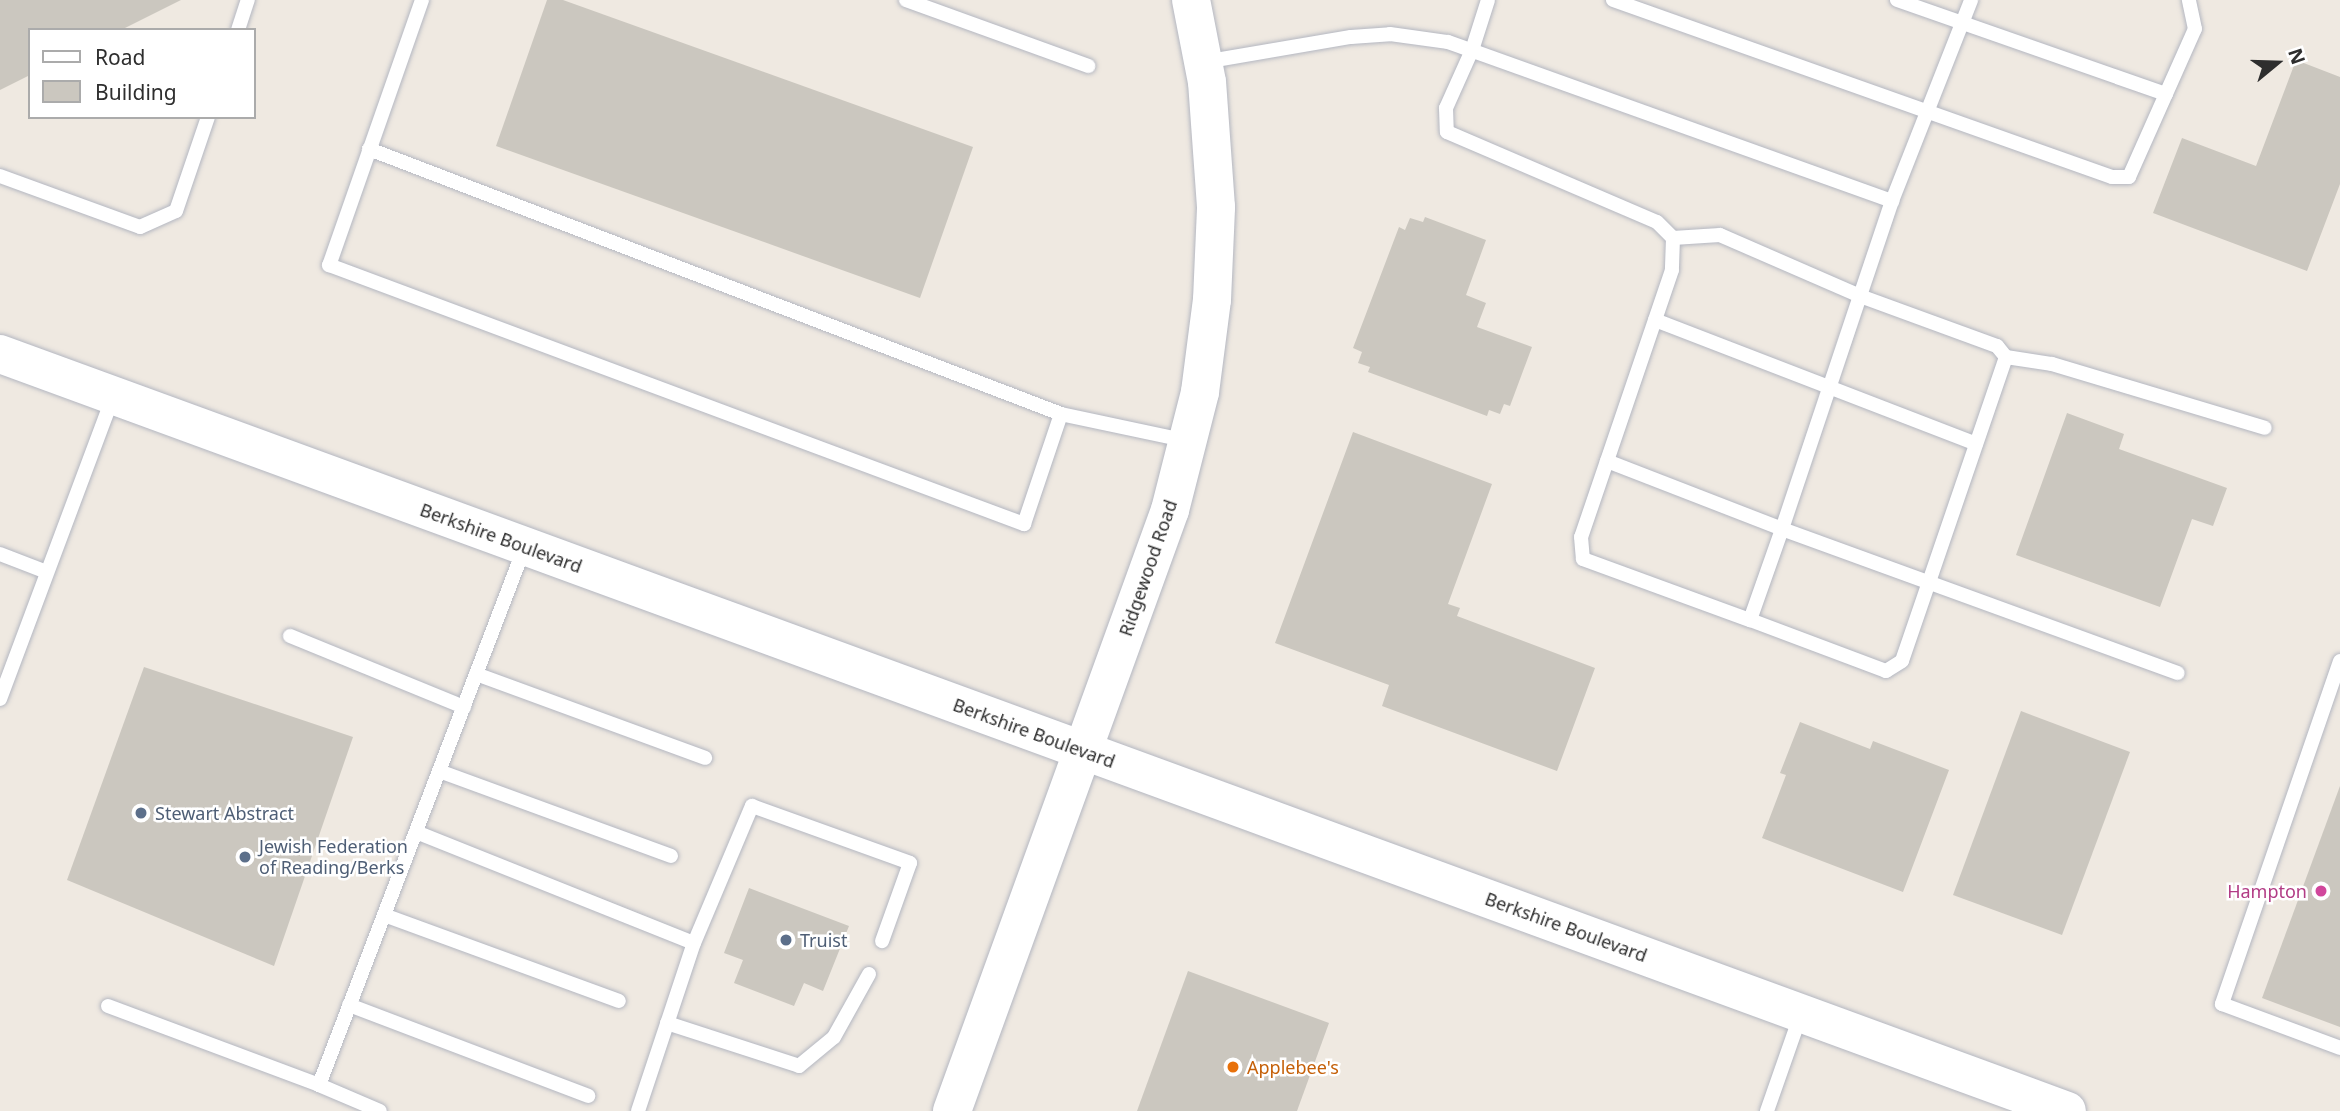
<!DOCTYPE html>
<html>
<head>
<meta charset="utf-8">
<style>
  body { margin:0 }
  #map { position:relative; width:2340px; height:1111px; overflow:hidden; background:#efe9e1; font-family:"Noto Sans",sans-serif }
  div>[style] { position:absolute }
  .building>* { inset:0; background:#cbc7bf }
  .roads { filter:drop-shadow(0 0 2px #b4b7c1) drop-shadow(0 0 2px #b4b7c1) }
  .lane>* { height:14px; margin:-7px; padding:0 7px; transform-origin:7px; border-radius:7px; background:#fff }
  .secondary>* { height:38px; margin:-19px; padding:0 19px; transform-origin:19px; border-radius:19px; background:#fff }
  .dots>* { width:19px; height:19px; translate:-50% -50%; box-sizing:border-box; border:4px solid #fff; border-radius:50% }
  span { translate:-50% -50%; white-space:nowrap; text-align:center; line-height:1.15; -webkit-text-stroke:5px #fff; paint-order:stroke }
  .street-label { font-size:18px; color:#2e2e2e }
  .service-label { font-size:18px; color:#4e5e75 }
  .left { translate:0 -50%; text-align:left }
  .hotel-label { font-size:18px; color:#b23c85 }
  .right { translate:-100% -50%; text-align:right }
  .food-label { font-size:18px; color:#c56008 }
  .legend { position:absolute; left:28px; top:28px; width:228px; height:91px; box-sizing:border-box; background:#fff; border:2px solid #ababab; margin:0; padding:9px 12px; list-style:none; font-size:21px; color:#2e2e2e }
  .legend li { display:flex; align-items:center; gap:14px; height:35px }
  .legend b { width:35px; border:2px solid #ababab }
  .north { position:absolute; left:2242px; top:28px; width:70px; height:70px; -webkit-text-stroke:5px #fff; paint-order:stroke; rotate:71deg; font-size:19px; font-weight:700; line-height:28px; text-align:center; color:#2e2e2e }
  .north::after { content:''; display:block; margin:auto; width:24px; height:32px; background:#2e2e2e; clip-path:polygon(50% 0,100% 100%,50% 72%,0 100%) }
</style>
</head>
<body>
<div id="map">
  <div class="building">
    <i style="clip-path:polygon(0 0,181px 0,121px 30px,30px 30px,30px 75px,0 90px)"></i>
    <i style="clip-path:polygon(547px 0,563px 0,973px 147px,920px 298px,496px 146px)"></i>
    <i style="clip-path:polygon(2296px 60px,2340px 77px,2340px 184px,2307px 271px,2153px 213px,2182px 138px,2256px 166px)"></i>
    <i style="clip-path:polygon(1425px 217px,1486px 240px,1466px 295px,1486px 303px,1477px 327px,1532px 347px,1510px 406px,1504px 404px,1500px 414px,1489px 410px,1487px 416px,1368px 372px,1370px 367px,1358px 363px,1362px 352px,1353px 348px,1399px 227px,1405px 230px,1410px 218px,1423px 222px)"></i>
    <i style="clip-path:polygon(2067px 413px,2124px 434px,2119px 449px,2227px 488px,2213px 526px,2192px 519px,2160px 607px,2016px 555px)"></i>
    <i style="clip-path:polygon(1353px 432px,1492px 484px,1448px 604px,1460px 608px,1457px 616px,1595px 668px,1557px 771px,1382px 706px,1389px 685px,1275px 643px)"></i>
    <i style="clip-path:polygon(144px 667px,353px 737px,274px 966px,67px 880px)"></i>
    <i style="clip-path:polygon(2021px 711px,2130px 752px,2062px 935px,1953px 895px)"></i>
    <i style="clip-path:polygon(1800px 722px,1870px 749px,1873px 741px,1949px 770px,1903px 892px,1762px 838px,1786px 775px,1780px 773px)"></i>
    <i style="clip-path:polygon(2340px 786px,2340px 1027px,2262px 998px)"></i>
    <i style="clip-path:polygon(749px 888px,849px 926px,823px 991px,804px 983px,794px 1006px,734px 983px,743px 960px,724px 953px)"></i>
    <i style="clip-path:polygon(1188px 971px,1329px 1023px,1297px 1111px,1137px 1111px)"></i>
  </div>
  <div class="roads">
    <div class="lane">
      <i style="left:422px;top:0;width:281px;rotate:109.3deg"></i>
      <i style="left:329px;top:265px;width:742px;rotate:20.44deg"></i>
      <i style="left:1024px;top:524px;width:116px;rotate:-71.4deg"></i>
      <i style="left:1061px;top:414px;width:130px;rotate:12deg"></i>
      <i style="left:906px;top:0;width:194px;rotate:19.9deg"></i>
      <i style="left:1488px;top:0;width:52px;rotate:107.7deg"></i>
      <i style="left:1472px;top:50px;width:64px;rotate:114.1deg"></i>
      <i style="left:1446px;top:108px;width:24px;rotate:88deg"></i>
      <i style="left:1447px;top:132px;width:228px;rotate:23.2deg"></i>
      <i style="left:1657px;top:222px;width:23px;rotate:45deg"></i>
      <i style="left:1673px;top:238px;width:32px;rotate:92deg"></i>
      <i style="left:1672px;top:270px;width:282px;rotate:108.8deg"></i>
      <i style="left:1581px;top:537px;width:22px;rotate:85deg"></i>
      <i style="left:1583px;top:559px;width:178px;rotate:20.1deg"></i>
      <i style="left:1613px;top:0;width:529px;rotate:19.53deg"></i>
      <i style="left:2112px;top:177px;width:17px"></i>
      <i style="left:2129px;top:177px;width:162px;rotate:-66deg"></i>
      <i style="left:2195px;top:29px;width:30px;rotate:-102deg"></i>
      <i style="left:1897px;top:0;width:285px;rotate:19.3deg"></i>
      <i style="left:238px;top:30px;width:32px;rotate:-72deg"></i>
      <i style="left:1204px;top:62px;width:149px;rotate:-9.7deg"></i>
      <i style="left:1351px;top:37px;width:39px;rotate:-4deg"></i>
      <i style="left:1390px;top:34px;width:59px;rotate:7.9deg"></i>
      <i style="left:1448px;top:42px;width:472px;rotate:19.7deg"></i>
      <i style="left:369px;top:149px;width:741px;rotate:20.95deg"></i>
      <i style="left:0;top:176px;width:149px;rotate:20deg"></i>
      <i style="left:140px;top:227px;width:39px;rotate:-24deg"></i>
      <i style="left:176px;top:211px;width:99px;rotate:-71.2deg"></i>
      <i style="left:1673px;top:238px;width:47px;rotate:-3.7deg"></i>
      <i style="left:1720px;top:235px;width:153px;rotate:23.5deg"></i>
      <i style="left:1860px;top:296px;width:146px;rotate:20.1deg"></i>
      <i style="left:1997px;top:346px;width:14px;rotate:51deg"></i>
      <i style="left:2006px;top:357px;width:321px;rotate:108.9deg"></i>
      <i style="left:1902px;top:661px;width:19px;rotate:148deg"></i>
      <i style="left:1886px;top:671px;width:145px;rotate:-159.4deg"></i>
      <i style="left:1750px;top:620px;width:96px;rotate:-70.6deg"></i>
      <i style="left:1782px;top:529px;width:246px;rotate:-71.5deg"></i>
      <i style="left:1860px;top:296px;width:100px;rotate:-71.4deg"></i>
      <i style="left:1892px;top:201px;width:216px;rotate:-68.5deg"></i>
      <i style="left:1655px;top:320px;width:344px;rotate:21.1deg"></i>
      <i style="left:2006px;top:357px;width:47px;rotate:8.7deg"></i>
      <i style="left:2052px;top:364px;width:222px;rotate:16.7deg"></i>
      <i style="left:1607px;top:461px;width:188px;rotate:21.2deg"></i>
      <i style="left:1782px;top:529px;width:421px;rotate:20deg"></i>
      <i style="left:0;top:554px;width:50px;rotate:21deg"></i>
      <i style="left:290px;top:636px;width:188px;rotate:22.2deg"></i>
      <i style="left:2340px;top:661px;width:363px;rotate:109deg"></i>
      <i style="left:2222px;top:1004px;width:126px;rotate:20.4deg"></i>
      <i style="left:476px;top:674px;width:244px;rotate:20.1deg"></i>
      <i style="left:0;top:699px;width:323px;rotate:-69.5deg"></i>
      <i style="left:439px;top:771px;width:247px;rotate:20.1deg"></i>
      <i style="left:416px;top:832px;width:299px;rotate:21.8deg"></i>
      <i style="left:384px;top:915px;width:250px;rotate:20.1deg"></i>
      <i style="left:349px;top:1005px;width:256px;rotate:20.8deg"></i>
      <i style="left:108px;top:1006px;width:225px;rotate:20.5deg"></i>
      <i style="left:319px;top:1085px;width:66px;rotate:23.1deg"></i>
      <i style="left:667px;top:1023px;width:139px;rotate:18deg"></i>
      <i style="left:799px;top:1066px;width:45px;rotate:-39.6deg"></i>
      <i style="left:834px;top:1037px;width:72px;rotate:-60.9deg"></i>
      <i style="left:319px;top:1085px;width:577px;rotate:-69.08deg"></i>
      <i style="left:638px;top:1111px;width:177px;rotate:-71.6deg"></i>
      <i style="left:694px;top:943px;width:149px;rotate:-67.1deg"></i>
      <i style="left:752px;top:806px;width:168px;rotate:19.8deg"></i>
      <i style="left:910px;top:863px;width:83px;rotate:109.7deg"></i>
      <i style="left:1767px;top:1111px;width:100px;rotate:-70.7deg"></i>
    </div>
    <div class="secondary">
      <i style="left:0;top:354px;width:2201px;rotate:20.11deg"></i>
      <i style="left:952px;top:1111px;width:639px;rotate:-70.06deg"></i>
      <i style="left:1170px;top:510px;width:122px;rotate:-75.7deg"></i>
      <i style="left:1200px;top:392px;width:93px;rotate:-82.6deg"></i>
      <i style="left:1212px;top:300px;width:93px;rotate:-87.5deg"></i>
      <i style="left:1216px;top:207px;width:125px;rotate:-94.1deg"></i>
      <i style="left:1207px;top:82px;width:84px;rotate:-101deg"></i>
    </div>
  </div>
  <div class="dots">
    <i style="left:141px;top:813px;background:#5c6f8a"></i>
    <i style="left:245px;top:857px;background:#5c6f8a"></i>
    <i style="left:2321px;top:891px;background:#d1479c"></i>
    <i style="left:786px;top:940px;background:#5c6f8a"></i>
    <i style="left:1233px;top:1067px;background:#e8710a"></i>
  </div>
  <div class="street-label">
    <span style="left:501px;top:538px;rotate:20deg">Berkshire Boulevard</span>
    <span style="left:1148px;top:568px;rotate:-71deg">Ridgewood Road</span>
    <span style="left:1034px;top:733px;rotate:20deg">Berkshire Boulevard</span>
    <span style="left:1566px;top:927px;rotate:20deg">Berkshire Boulevard</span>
  </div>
  <div class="service-label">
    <span class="left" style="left:155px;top:813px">Stewart Abstract</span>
    <span class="left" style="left:259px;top:857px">Jewish Federation<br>of Reading/Berks</span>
    <span class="left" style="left:800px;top:940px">Truist</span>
  </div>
  <div class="hotel-label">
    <span class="right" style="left:2307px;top:891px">Hampton</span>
  </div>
  <div class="food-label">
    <span class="left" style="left:1247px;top:1067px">Applebee's</span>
  </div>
  <ul class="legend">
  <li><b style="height:9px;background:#fff"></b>Road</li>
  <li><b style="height:19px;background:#cbc7bf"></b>Building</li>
  </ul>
  <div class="north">N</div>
</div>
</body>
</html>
